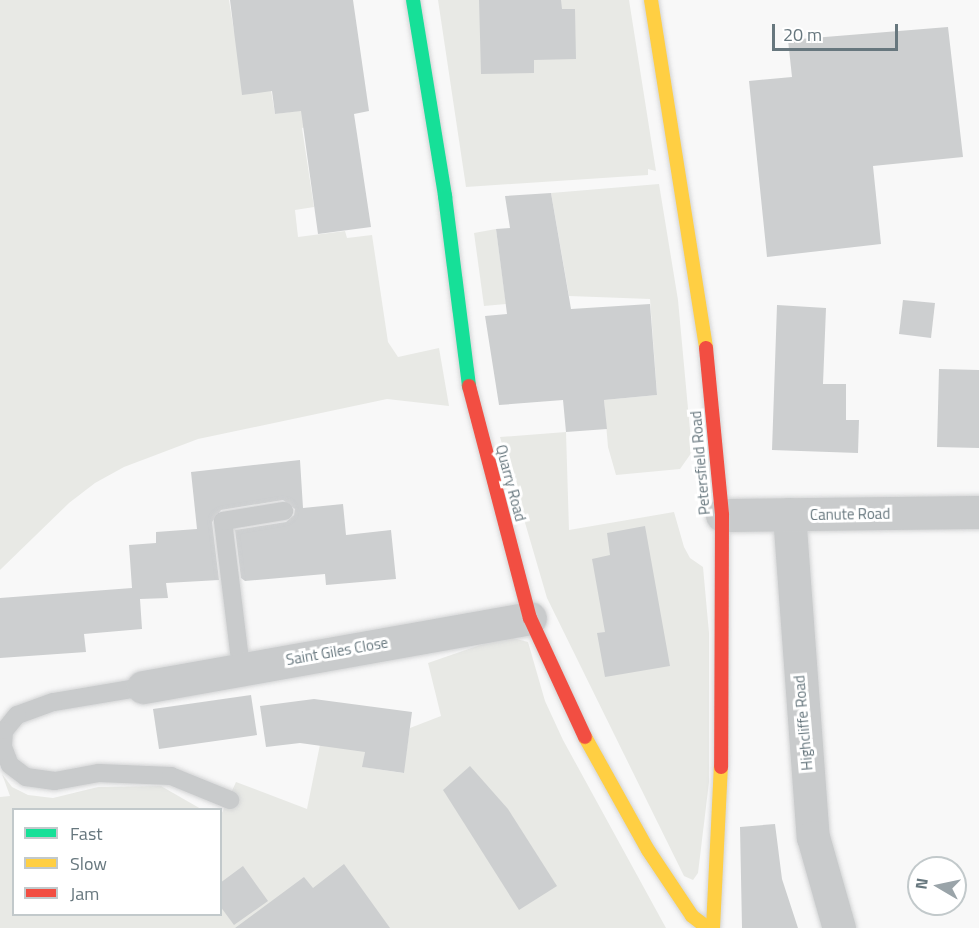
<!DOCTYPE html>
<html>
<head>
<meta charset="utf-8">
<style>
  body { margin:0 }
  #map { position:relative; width:979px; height:928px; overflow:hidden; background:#f8f8f8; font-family:"Titillium Web",sans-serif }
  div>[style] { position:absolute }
  .green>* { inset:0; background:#e8e9e5 }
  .building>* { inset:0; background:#cdcfd0 }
  .roads { filter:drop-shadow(0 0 2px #d3d4d5) drop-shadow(0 0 2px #d3d4d5) }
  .lane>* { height:18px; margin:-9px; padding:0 9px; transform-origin:9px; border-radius:9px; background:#c9cbcc }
  .street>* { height:33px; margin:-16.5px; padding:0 16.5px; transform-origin:16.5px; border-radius:16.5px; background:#c9cbcc }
  .fast>* { height:14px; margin:-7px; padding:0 7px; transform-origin:7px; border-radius:7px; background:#16e098 }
  .slow>* { height:14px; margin:-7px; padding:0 7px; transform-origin:7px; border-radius:7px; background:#ffcf43 }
  .jam>* { height:14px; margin:-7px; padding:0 7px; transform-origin:7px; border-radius:7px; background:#f24e42 }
  span { translate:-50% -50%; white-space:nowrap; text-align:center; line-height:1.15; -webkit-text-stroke:6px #fff; paint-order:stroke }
  .street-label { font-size:15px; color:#67777e }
  .legend { position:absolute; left:12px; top:808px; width:210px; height:108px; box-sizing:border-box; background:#fff; border:2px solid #c2c9cb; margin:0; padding:8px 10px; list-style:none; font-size:18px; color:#67777e }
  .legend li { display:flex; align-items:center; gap:12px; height:30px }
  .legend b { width:30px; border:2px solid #c2c9cb }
  .north { position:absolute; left:907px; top:856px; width:60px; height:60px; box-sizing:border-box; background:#fff; border:2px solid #c2c9cb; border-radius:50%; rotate:279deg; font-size:16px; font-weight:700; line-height:24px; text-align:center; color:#67777e }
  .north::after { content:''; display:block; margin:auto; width:21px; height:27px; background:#9aa4a9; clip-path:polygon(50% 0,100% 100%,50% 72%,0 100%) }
  .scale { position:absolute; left:772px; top:24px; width:126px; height:27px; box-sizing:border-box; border:3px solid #67777e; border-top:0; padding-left:8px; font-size:18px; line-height:21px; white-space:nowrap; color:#67777e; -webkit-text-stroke:4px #fff; paint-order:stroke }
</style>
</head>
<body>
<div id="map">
  <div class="green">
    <i style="clip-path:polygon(0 0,229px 0,234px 31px,271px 90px,275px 114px,304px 110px,307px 127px,302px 128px,314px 207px,295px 210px,298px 237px,345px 231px,347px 238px,372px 235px,388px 342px,398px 357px,439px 348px,449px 406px,387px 399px,198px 439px,124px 467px,95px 483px,69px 503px,0 570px)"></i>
    <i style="clip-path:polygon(438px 0,629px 0,656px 171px,648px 169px,648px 175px,466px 187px)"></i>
    <i style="clip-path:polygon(659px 184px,678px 300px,692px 452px,680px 469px,616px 475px,608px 447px,604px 400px,657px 395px,650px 299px,569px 296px,551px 193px)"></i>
    <i style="clip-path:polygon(496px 229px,506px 304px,484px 306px,474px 233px)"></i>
    <i style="clip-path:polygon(566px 432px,569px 530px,674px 512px,684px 547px,690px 558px,703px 567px,709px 633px,709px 782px,698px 873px,693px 880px,684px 876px,547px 598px,500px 437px)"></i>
    <i style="clip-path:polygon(506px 636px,528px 642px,545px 701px,563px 740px,666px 928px,0 928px,0 797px,10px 796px,2px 774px,12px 787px,28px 795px,53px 798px,98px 787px,161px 786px,201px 809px,14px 810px,14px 914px,220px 914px,221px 815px,236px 782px,307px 809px,327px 710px,365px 752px,363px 767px,403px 773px,410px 728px,441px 716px,428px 663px)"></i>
  </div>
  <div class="building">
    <i style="clip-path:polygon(230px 0,353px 0,369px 111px,354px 114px,371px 227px,318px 234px,301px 111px,275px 114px,272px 91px,242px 95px)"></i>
    <i style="clip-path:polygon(479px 0,561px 0,562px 9px,575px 9px,576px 59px,534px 60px,534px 73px,481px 74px)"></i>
    <i style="clip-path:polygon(948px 27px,963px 157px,873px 166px,881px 244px,767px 257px,749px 81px,792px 77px,788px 40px)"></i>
    <i style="clip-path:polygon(551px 193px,571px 309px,650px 304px,657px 395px,604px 400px,607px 429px,566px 432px,563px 400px,499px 405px,485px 316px,507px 314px,496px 229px,510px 228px,505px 196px)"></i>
    <i style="clip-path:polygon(903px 300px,935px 303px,931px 338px,899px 334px)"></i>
    <i style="clip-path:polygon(777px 305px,826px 308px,823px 384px,846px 384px,846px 420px,859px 420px,858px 453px,772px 450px)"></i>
    <i style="clip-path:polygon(939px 369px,979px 370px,979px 448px,937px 447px)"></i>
    <i style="clip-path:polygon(300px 460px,303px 508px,343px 504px,346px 535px,391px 530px,396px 579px,326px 585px,325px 574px,245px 581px,241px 578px,235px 530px,286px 522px,294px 515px,295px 509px,283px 500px,221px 510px,212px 522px,219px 580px,166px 583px,168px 598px,140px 599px,142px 629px,84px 634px,86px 652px,0 658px,0 598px,132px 588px,129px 545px,156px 543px,156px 532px,197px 529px,191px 472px)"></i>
    <i style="clip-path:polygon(645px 526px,670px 666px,605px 677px,597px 633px,605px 632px,592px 559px,610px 555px,607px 533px)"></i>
    <i style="clip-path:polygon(251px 695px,257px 735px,159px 749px,153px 709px)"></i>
    <i style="clip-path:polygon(314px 699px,412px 712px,404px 773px,362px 767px,365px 752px,300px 743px,266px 747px,260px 706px)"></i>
    <i style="clip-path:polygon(470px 766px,508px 809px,557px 886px,519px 910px,443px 790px)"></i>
    <i style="clip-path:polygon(775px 824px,782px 879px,798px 928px,742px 928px,740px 827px)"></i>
    <i style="clip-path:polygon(344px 864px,390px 928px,235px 928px,304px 877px,313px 888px)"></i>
    <i style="clip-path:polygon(243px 866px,268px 901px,234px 925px,220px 906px,220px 883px)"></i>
  </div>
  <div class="roads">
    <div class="lane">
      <i style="left:241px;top:668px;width:148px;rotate:-97deg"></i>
      <i style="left:223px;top:521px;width:62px;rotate:-9.3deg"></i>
      <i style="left:143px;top:687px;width:91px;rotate:170.5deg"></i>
      <i style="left:53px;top:702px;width:38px;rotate:160deg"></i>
      <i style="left:17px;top:715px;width:21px;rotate:129deg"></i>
      <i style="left:4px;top:731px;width:16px;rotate:94deg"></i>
      <i style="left:3px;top:747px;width:19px;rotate:69deg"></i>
      <i style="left:10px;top:765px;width:20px;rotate:37deg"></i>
      <i style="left:26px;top:777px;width:29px;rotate:8deg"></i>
      <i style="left:55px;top:781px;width:45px;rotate:-10.3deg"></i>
      <i style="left:99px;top:773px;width:72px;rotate:2.4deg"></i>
      <i style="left:171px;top:776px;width:64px;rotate:22.1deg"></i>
    </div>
    <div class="street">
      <i style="left:789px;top:514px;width:324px;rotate:85.8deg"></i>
      <i style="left:813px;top:837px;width:95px;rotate:74.1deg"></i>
      <i style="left:722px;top:515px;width:257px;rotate:-0.7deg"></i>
      <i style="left:143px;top:687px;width:393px;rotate:-10.1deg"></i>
    </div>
    <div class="fast">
      <i style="left:413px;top:0;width:199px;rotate:80.7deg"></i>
      <i style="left:445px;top:196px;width:192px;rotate:82.8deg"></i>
    </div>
    <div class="slow">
      <i style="left:651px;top:0;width:352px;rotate:81deg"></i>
      <i style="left:585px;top:737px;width:129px;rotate:60.9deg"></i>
      <i style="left:648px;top:850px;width:79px;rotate:56.3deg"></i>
      <i style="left:692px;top:916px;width:20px;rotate:37deg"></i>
      <i style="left:713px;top:928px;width:161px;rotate:-87.2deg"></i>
    </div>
    <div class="jam">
      <i style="left:706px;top:348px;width:168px;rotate:84.5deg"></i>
      <i style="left:722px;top:515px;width:252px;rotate:90.2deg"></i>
      <i style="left:469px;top:386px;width:240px;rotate:75.3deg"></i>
      <i style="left:530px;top:618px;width:131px;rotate:65.2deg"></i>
    </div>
  </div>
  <div class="street-label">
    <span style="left:700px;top:463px;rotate:-95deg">Petersfield Road</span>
    <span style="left:511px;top:483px;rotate:75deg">Quarry Road</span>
    <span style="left:850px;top:514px;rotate:-1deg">Canute Road</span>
    <span style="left:337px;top:651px;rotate:-10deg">Saint Giles Close</span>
    <span style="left:803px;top:723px;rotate:-95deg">Highcliffe Road</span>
  </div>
  <ul class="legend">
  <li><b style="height:8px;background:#16e098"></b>Fast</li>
  <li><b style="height:8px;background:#ffcf43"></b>Slow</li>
  <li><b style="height:8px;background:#f24e42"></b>Jam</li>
  </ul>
  <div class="north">N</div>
  <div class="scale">20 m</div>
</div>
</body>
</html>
